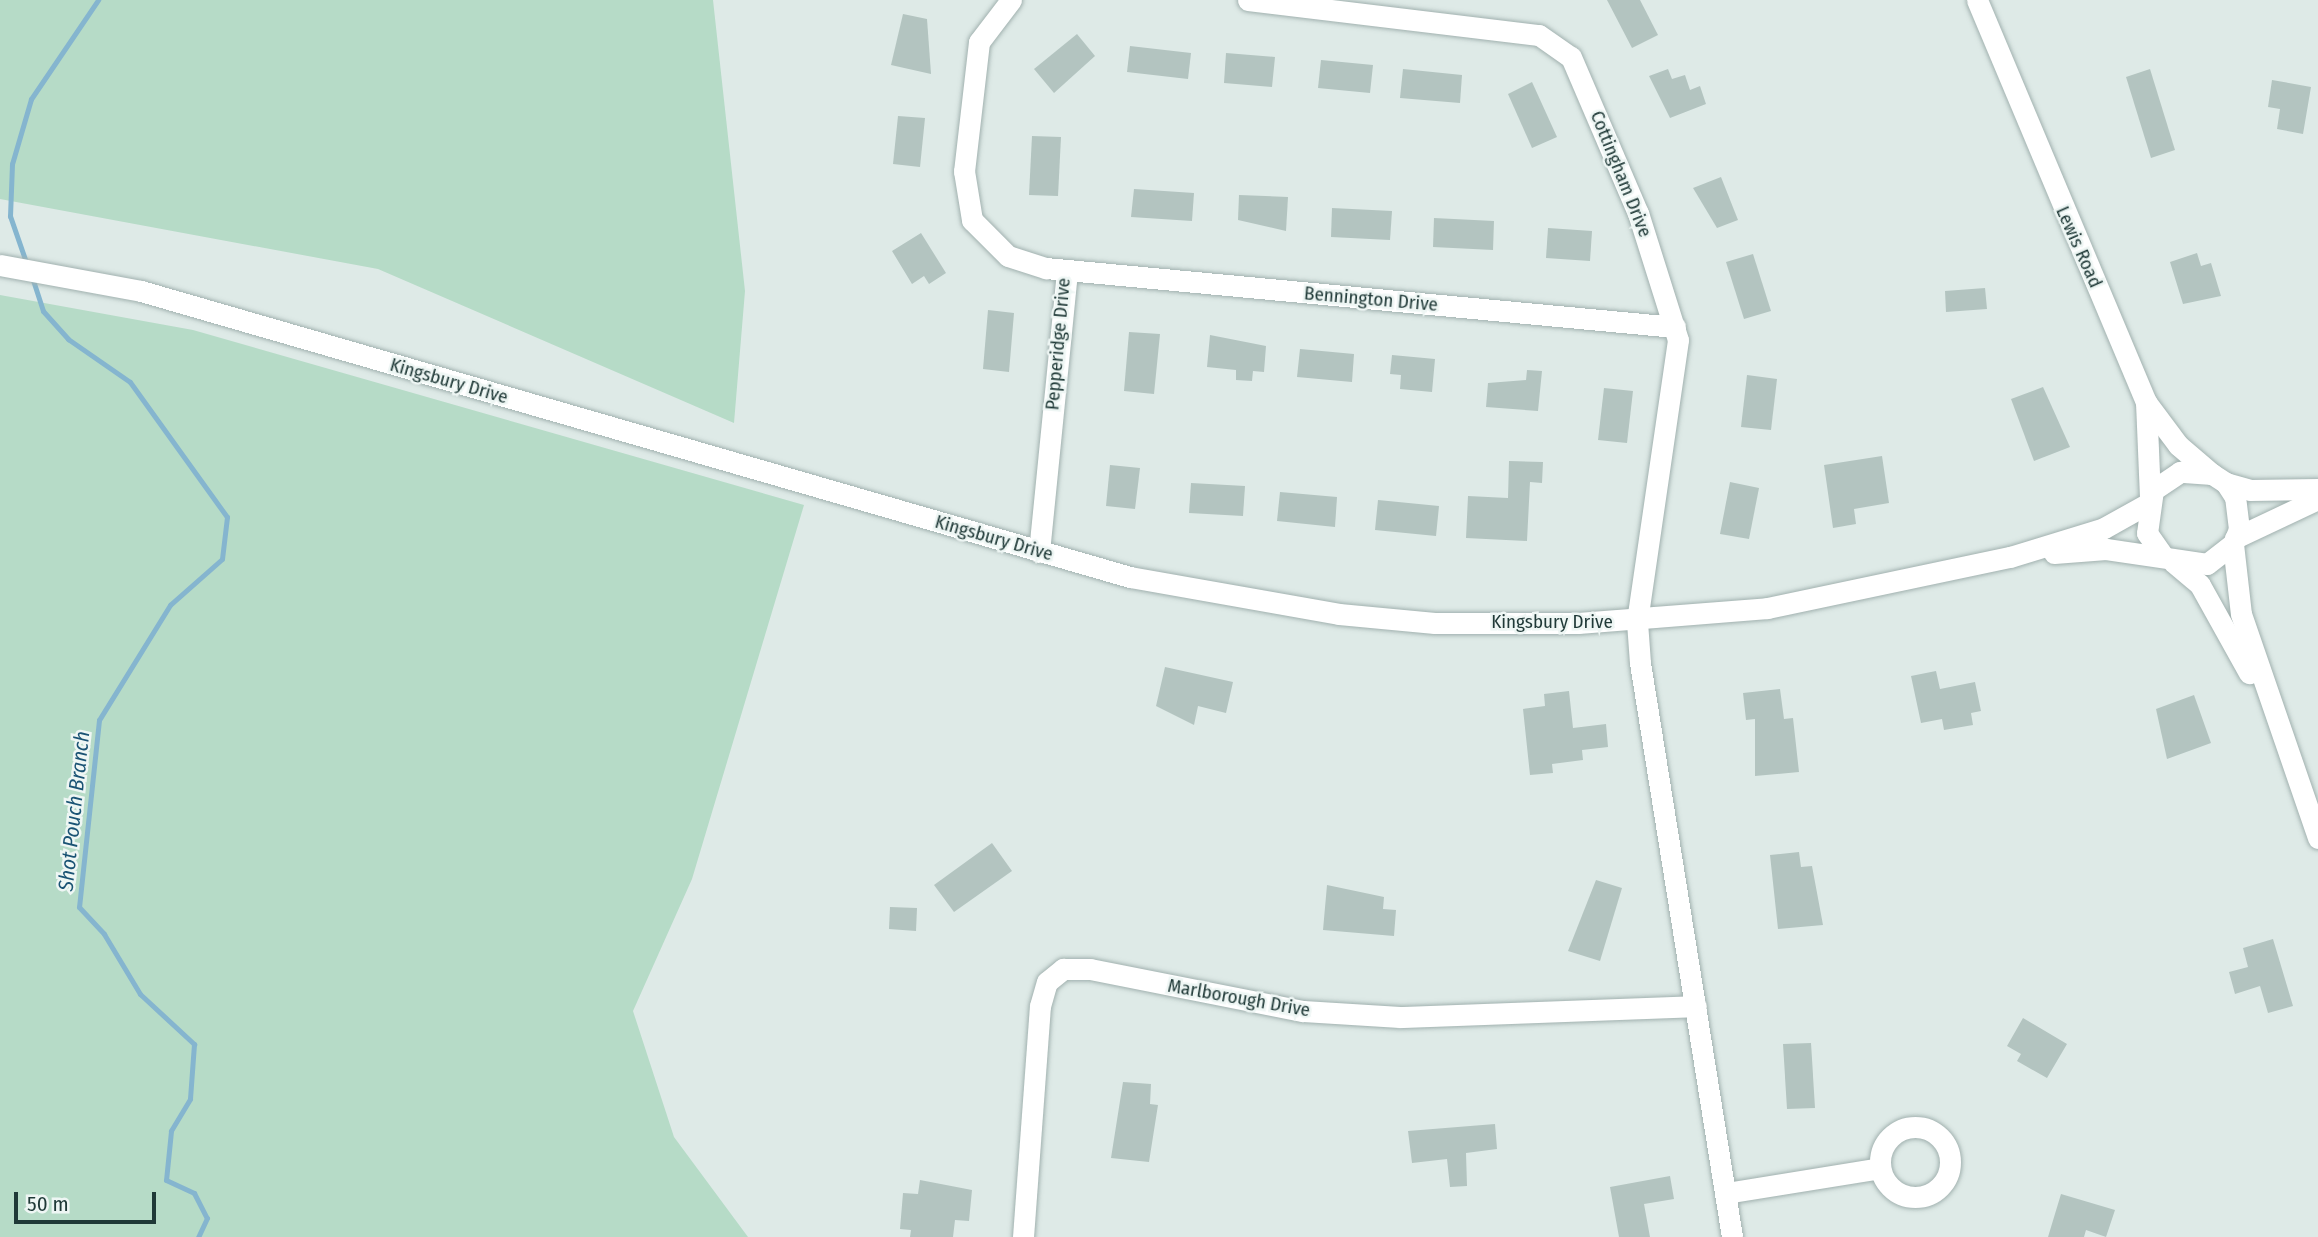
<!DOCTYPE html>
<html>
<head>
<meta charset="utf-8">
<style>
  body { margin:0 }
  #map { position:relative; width:2318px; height:1237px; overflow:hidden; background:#deeae7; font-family:"Fira Sans Condensed",sans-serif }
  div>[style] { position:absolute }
  .green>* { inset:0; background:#b6dbc7 }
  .stream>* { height:5px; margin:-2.5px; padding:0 2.5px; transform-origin:2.5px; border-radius:2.5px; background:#85b5cf }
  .building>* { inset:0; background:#b3c4c0 }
  .roads { filter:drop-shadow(0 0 2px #a1b1af) drop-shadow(0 0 2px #a1b1af) }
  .minor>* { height:21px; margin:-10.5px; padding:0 10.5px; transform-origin:10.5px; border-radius:10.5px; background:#fff }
  .minor>.ring { margin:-10.5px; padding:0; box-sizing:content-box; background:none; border:21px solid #fff; border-radius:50% }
  .tertiary>* { height:21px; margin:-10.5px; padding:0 10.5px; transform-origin:10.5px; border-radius:10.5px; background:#fff }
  span { translate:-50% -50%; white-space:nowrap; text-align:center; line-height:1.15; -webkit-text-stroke:5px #eef6f4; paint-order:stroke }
  .street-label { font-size:19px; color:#1f3937 }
  .water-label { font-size:21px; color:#1a5374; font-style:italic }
  .scale { position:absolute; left:14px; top:1192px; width:142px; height:32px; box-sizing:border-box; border:4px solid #1f3937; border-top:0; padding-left:9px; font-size:21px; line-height:24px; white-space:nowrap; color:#1f3937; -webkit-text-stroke:5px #eef6f4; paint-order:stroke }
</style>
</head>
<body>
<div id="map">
  <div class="green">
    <i style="clip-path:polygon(0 0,713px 0,745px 291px,734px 423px,378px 269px,0 199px)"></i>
    <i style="clip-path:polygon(0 295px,193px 330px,804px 505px,692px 879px,633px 1011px,674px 1137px,748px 1237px,0 1237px)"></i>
  </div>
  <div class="stream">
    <i style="left:27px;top:265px;width:52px;rotate:-109.1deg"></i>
    <i style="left:10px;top:216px;width:52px;rotate:-87.8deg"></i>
    <i style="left:12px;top:164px;width:68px;rotate:-73.7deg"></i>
    <i style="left:31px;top:99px;width:120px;rotate:-55.9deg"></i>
    <i style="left:32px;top:277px;width:36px;rotate:72deg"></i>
    <i style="left:43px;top:311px;width:38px;rotate:48deg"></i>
    <i style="left:68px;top:339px;width:75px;rotate:34.7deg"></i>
    <i style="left:130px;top:382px;width:166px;rotate:54.3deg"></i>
    <i style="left:227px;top:517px;width:42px;rotate:96.8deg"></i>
    <i style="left:222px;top:559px;width:69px;rotate:138.5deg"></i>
    <i style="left:170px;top:605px;width:135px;rotate:121.7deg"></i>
    <i style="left:99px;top:720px;width:188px;rotate:96.1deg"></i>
    <i style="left:79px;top:907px;width:37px;rotate:47deg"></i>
    <i style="left:104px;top:934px;width:70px;rotate:59deg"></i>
    <i style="left:140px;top:994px;width:74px;rotate:42.8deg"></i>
    <i style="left:194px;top:1044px;width:55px;rotate:94.2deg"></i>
    <i style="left:190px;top:1099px;width:37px;rotate:121deg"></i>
    <i style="left:171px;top:1131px;width:49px;rotate:95.8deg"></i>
    <i style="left:166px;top:1180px;width:31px;rotate:25deg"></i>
    <i style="left:194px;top:1193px;width:28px;rotate:63deg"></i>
    <i style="left:207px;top:1218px;width:21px;rotate:115deg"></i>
  </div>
  <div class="building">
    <i style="clip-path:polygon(1607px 0,1640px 0,1658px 35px,1632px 48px)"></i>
    <i style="clip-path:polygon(903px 14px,927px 19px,931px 74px,891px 65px)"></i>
    <i style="clip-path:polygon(1077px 34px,1095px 56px,1054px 93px,1034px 69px)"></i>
    <i style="clip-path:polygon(1130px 46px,1191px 53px,1188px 79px,1127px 72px)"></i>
    <i style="clip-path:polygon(1226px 53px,1275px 57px,1272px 87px,1224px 83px)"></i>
    <i style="clip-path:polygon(1321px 60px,1373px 65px,1370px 93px,1318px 88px)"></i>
    <i style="clip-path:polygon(1403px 69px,1462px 75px,1460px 103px,1400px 98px)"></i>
    <i style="clip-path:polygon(1668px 69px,1672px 79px,1685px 75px,1690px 90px,1700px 86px,1706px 104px,1670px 118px,1649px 76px)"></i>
    <i style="clip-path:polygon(2150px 69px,2175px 150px,2151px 158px,2126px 77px)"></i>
    <i style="clip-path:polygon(2272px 80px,2311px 87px,2303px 134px,2277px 129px,2280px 109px,2268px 107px)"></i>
    <i style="clip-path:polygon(1532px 82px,1557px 137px,1532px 148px,1508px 94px)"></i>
    <i style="clip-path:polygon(898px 116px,925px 118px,920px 167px,893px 164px)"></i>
    <i style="clip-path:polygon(1032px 136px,1061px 137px,1058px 196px,1029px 195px)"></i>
    <i style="clip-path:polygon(1721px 177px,1738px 220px,1717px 228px,1693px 188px)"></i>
    <i style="clip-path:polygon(1134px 189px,1194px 193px,1192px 221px,1131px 217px)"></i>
    <i style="clip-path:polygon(1239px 195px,1288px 197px,1286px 231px,1238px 220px)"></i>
    <i style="clip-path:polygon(1332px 208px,1392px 211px,1390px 240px,1331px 237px)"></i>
    <i style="clip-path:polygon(1434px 218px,1494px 221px,1493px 250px,1433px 247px)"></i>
    <i style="clip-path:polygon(1548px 228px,1592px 231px,1590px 261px,1546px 258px)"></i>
    <i style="clip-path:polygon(921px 233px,946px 273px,929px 284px,924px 276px,912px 284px,892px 251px)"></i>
    <i style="clip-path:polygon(2197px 253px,2201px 266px,2211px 263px,2221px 296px,2183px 304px,2170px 262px)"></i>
    <i style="clip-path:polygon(1753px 254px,1771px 311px,1744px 319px,1726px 262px)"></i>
    <i style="clip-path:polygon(1985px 288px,1987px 309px,1946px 312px,1945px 291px)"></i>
    <i style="clip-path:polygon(988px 310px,1014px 313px,1009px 372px,983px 369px)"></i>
    <i style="clip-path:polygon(1129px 332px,1160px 334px,1154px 394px,1124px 391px)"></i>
    <i style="clip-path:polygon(1210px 335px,1266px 346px,1264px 372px,1253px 371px,1252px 381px,1236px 380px,1236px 370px,1207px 367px)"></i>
    <i style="clip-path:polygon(1300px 349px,1354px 354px,1352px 382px,1297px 377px)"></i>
    <i style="clip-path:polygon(1392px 355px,1435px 359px,1432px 392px,1400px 389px,1401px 375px,1390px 374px)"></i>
    <i style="clip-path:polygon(1527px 370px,1542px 371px,1538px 411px,1486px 407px,1488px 383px,1526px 380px)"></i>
    <i style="clip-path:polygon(1747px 375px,1777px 379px,1771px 430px,1741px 427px)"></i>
    <i style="clip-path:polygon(2043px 387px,2070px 447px,2034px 461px,2011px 399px)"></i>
    <i style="clip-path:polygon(1604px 388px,1633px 391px,1627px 443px,1598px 440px)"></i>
    <i style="clip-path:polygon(1882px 456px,1889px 503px,1854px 509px,1856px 524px,1833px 528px,1824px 465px)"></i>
    <i style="clip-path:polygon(1509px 461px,1543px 462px,1542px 483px,1530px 482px,1527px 541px,1466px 538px,1468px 496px,1508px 498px)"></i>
    <i style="clip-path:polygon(1110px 465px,1140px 468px,1135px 509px,1106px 506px)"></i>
    <i style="clip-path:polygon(1730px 482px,1759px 488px,1749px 539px,1720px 534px)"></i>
    <i style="clip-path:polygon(1191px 483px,1245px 486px,1243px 516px,1189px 513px)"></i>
    <i style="clip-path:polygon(1280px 492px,1337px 497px,1335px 527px,1277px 521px)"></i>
    <i style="clip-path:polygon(1378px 500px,1439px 506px,1436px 536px,1375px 530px)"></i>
    <i style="clip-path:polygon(1165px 667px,1233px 682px,1226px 713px,1198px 706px,1194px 725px,1156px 706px)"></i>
    <i style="clip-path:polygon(1936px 671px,1940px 689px,1975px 682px,1981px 711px,1971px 713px,1973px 725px,1944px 730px,1942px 719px,1921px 723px,1911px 676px)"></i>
    <i style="clip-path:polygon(1780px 689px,1784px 719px,1793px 718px,1799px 772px,1755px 776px,1755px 719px,1746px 720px,1743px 693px)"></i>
    <i style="clip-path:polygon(1569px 691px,1573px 728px,1606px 724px,1608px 747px,1582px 750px,1583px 760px,1552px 764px,1553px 773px,1530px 775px,1523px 709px,1545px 706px,1544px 694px)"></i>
    <i style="clip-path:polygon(2194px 695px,2211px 743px,2167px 759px,2156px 709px)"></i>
    <i style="clip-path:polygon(992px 843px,1012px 871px,954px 912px,934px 885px)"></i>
    <i style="clip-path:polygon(1799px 852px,1801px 867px,1812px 866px,1823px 925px,1778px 929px,1770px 855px)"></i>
    <i style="clip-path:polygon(1596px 880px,1622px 888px,1600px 961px,1568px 951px)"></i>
    <i style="clip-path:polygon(1327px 885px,1384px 897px,1383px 909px,1396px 910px,1394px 936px,1323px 930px)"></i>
    <i style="clip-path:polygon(890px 907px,917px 908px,916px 931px,889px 929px)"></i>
    <i style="clip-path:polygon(2273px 939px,2293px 1006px,2268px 1013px,2260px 986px,2235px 994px,2229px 972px,2248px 967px,2243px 948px)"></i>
    <i style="clip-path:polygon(2023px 1018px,2067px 1044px,2047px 1078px,2017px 1061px,2021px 1054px,2007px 1046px)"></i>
    <i style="clip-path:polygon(1811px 1043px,1815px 1108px,1787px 1109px,1783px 1044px)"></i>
    <i style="clip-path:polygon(1123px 1082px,1151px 1084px,1150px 1104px,1158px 1105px,1149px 1162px,1111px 1158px)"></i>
    <i style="clip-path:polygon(1495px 1124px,1497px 1149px,1466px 1153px,1467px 1186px,1450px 1187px,1447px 1159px,1412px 1163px,1408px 1131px)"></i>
    <i style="clip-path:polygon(1670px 1176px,1674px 1199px,1644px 1204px,1650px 1237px,1619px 1237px,1610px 1187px)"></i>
    <i style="clip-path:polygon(920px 1180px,972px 1190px,969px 1221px,955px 1220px,953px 1237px,910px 1237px,911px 1230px,900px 1229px,903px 1193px,918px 1194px)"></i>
    <i style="clip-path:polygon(2061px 1194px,2115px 1210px,2106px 1237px,2086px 1230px,2084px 1237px,2048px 1237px)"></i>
  </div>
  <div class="roads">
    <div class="minor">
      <i style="left:1011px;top:0;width:53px;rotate:127.3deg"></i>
      <i style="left:979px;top:42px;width:130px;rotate:96.6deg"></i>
      <i style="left:964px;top:171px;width:50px;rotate:80.7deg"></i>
      <i style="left:972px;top:220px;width:51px;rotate:45deg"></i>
      <i style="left:1008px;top:256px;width:40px;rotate:18deg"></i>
      <i style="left:1046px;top:268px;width:632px;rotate:5.36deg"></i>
      <i style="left:1248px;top:0;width:293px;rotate:6.9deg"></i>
      <i style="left:1539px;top:35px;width:39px;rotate:35deg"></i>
      <i style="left:1571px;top:57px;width:170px;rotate:66.8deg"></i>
      <i style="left:1638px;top:213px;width:133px;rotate:72.5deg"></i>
      <i style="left:1678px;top:340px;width:285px;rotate:98.3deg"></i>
      <i style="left:1637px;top:622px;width:41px;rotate:85.8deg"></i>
      <i style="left:1640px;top:663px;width:581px;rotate:80.89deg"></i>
      <i style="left:1039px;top:552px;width:283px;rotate:-84.3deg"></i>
      <i class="ring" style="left:1880px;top:1127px;width:49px;height:49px"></i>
      <i style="left:1726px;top:1193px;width:156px;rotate:-9.2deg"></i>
      <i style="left:1023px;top:1237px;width:232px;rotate:-85.8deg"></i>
      <i style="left:1040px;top:1006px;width:25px;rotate:-74deg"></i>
      <i style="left:1047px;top:982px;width:21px;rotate:-39deg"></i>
      <i style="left:1063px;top:969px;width:27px"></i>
      <i style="left:1090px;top:969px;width:217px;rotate:11.2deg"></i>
      <i style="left:1303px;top:1011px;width:97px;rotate:3.5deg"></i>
      <i style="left:1400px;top:1017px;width:296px;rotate:-2.1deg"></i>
    </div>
    <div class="tertiary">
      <i style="left:1977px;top:0;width:436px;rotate:67.2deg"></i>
      <i style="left:2146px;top:402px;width:54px;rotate:53.3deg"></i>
      <i style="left:2178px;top:445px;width:45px;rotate:40.5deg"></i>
      <i style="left:0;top:265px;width:143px;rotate:10.4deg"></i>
      <i style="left:141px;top:291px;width:1030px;rotate:16.13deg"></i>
      <i style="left:1130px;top:577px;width:212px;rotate:10deg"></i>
      <i style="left:1339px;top:614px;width:96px;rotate:5.4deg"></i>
      <i style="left:1435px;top:623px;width:143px"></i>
      <i style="left:1578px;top:623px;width:190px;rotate:-4.5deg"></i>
      <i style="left:1767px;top:608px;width:248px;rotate:-11.9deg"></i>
      <i style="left:2010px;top:557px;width:98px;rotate:-17.1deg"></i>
      <i style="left:2104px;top:528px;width:49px;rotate:-29.2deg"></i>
      <i style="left:2146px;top:402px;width:95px;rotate:87.6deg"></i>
      <i style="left:2226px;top:483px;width:25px;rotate:16deg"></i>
      <i style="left:2250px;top:490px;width:68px;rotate:-0.8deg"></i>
      <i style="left:2235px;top:538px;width:92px;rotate:-25.2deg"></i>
      <i style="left:2233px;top:544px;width:70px;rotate:83.5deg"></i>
      <i style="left:2241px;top:614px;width:237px;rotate:71deg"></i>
      <i style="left:2054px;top:553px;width:52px;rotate:-4.4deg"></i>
      <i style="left:2106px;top:549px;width:102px;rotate:8.4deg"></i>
      <i style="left:2207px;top:564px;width:33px;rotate:-38deg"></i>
      <i style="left:2233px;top:544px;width:16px;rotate:-68deg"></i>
      <i style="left:2239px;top:529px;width:32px;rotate:-97deg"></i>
      <i style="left:2235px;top:497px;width:17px;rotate:-123deg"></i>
      <i style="left:2226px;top:483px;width:17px;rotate:-147deg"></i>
      <i style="left:2212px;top:474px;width:32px;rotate:-176deg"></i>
      <i style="left:2180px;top:472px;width:32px;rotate:146deg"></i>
      <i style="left:2153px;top:490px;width:43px;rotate:97.9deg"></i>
      <i style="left:2147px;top:533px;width:29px;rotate:55deg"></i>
      <i style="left:2173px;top:562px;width:35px;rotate:40deg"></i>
      <i style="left:2200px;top:585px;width:101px;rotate:60.9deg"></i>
    </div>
  </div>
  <div class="street-label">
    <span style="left:1621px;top:174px;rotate:68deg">Cottingham Drive</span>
    <span style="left:2079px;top:247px;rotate:66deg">Lewis Road</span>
    <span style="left:1371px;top:299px;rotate:5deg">Bennington Drive</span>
    <span style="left:1058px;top:344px;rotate:-85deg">Pepperidge Drive</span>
    <span style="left:449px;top:381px;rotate:16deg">Kingsbury Drive</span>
    <span style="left:994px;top:538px;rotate:16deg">Kingsbury Drive</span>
    <span style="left:1552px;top:622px">Kingsbury Drive</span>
    <span style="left:1239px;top:998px;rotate:10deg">Marlborough Drive</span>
  </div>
  <div class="water-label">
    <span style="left:74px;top:811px;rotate:-84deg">Shot Pouch Branch</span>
  </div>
  <div class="scale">50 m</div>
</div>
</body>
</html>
